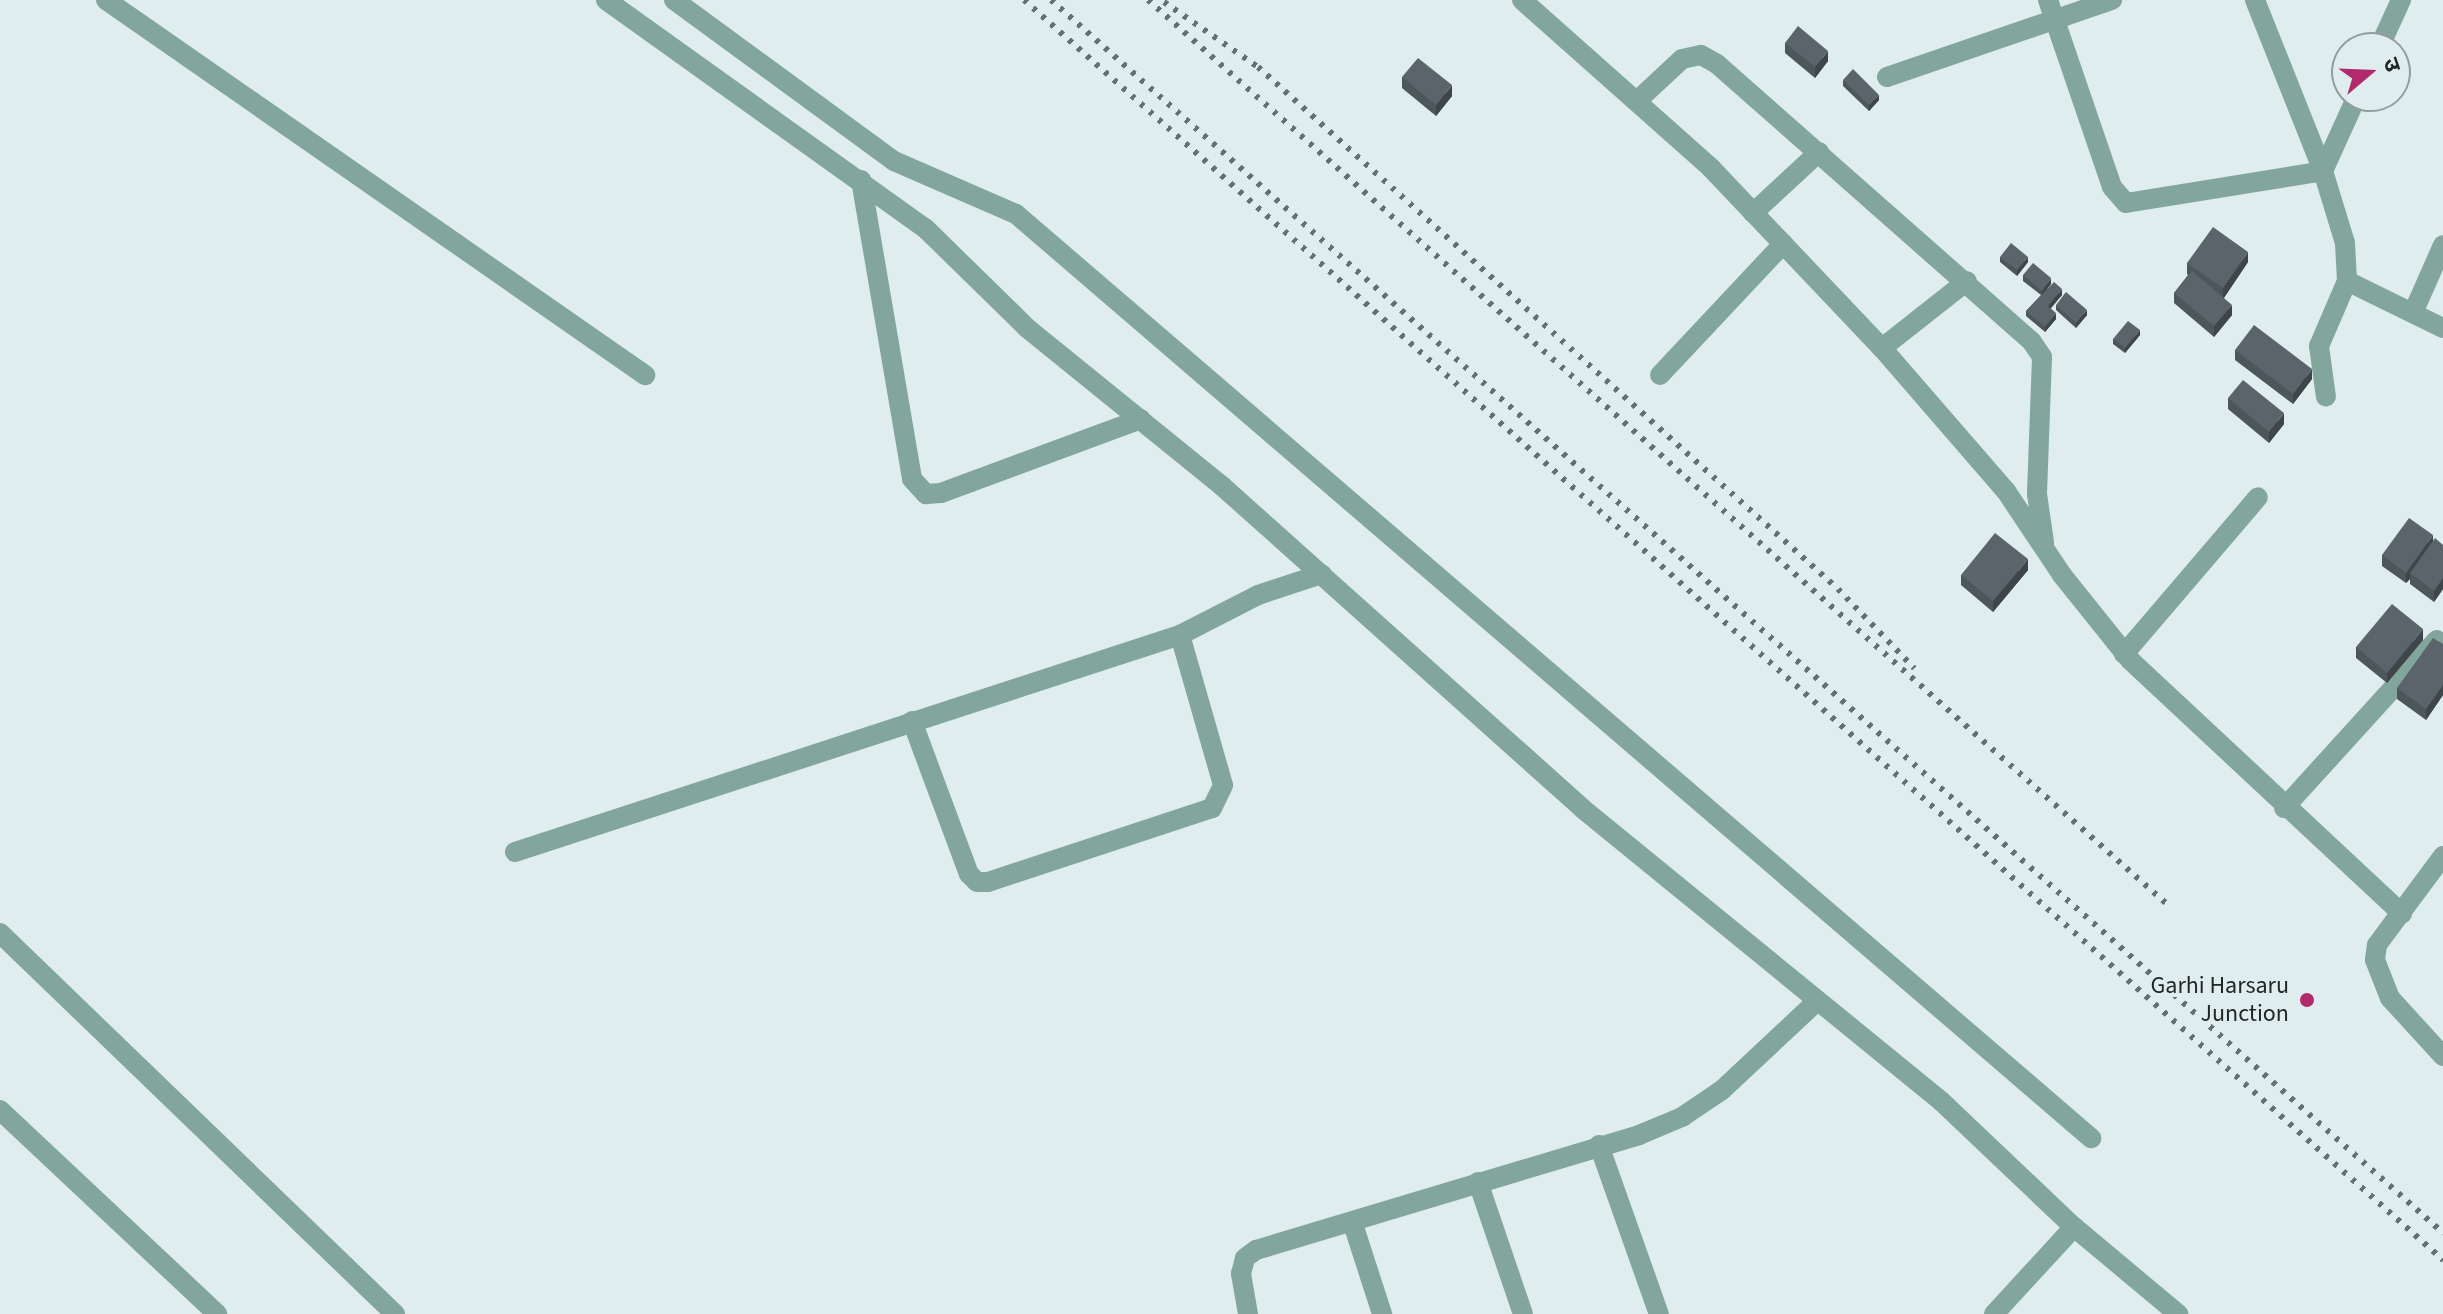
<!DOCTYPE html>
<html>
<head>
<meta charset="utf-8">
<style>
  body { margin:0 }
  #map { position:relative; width:2443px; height:1314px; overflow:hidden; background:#dfedef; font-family:"Source Sans 3","Noto Sans Devanagari",sans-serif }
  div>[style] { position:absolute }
  .minor>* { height:20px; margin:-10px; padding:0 10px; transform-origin:10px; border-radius:10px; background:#82a69b }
  .rail>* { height:6px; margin-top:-3px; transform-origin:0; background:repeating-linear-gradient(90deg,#676f70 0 4px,transparent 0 12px) }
  .wall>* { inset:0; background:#4d565b }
  .shaded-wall>* { inset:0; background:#3f464a }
  .building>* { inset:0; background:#5a646a }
  .dots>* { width:22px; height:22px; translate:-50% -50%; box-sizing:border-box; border:4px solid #dfedef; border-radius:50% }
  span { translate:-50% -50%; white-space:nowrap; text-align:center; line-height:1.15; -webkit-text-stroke:8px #dfedef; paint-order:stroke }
  .poi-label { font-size:24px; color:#202526 }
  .right { translate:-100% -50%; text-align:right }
  .north { position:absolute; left:2331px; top:32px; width:80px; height:80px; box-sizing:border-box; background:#dfedef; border:2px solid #939d9f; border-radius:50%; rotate:71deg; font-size:22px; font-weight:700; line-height:32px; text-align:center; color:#202526 }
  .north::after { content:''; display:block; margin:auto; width:28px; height:36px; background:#b22a6b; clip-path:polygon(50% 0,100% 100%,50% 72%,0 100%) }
</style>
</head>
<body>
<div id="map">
  <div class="minor">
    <i style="left:106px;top:0;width:657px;rotate:34.83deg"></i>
    <i style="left:606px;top:0;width:392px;rotate:35.6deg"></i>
    <i style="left:925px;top:228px;width:143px;rotate:44.4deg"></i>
    <i style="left:1027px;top:328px;width:251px;rotate:39deg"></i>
    <i style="left:1222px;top:486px;width:484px;rotate:41.8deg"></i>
    <i style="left:1583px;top:809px;width:462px;rotate:39.2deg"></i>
    <i style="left:1941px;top:1101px;width:183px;rotate:43.5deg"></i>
    <i style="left:2074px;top:1227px;width:136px;rotate:39.9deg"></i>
    <i style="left:674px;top:0;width:273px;rotate:36.2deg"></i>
    <i style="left:894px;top:161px;width:133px;rotate:23.5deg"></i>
    <i style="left:1016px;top:214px;width:1418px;rotate:40.68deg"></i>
    <i style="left:1522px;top:0;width:253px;rotate:41.6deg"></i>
    <i style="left:1711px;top:168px;width:248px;rotate:46.5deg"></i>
    <i style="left:1882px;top:348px;width:189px;rotate:49.1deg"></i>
    <i style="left:2006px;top:491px;width:101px;rotate:56.3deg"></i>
    <i style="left:2062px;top:575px;width:109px;rotate:51.3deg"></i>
    <i style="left:2130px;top:660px;width:372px;rotate:43deg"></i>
    <i style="left:2048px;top:0;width:198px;rotate:71.1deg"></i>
    <i style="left:2112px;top:187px;width:21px;rotate:49deg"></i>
    <i style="left:2126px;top:203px;width:200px;rotate:-9.2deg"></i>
    <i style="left:2323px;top:171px;width:82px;rotate:-65.6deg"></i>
    <i style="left:2255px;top:0;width:184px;rotate:68.3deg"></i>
    <i style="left:2323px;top:171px;width:75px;rotate:73deg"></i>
    <i style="left:2345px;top:243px;width:38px;rotate:87deg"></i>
    <i style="left:2347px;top:281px;width:71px;rotate:113.3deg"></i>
    <i style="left:2319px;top:346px;width:51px;rotate:82.2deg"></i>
    <i style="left:2379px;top:48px;width:53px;rotate:-65.4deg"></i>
    <i style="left:1887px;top:77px;width:238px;rotate:-18.9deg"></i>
    <i style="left:1638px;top:100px;width:60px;rotate:-43deg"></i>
    <i style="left:1682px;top:59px;width:19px;rotate:-12deg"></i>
    <i style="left:1701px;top:55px;width:18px;rotate:29deg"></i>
    <i style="left:1717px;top:64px;width:420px;rotate:41.4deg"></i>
    <i style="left:2032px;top:342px;width:18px;rotate:56deg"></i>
    <i style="left:2042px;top:357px;width:137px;rotate:92.1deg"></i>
    <i style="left:2037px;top:494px;width:49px;rotate:81.7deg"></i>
    <i style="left:861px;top:180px;width:303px;rotate:80.3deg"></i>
    <i style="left:912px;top:479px;width:21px;rotate:47deg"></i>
    <i style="left:926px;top:494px;width:15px;rotate:-4deg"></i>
    <i style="left:941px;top:493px;width:213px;rotate:-20.3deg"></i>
    <i style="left:1753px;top:213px;width:90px;rotate:-42.7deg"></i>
    <i style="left:2347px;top:281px;width:107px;rotate:26.1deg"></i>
    <i style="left:2413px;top:313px;width:74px;rotate:-66.2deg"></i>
    <i style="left:1882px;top:348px;width:108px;rotate:-38.2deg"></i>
    <i style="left:1660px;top:375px;width:180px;rotate:-46.8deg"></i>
    <i style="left:2124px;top:654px;width:206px;rotate:-49.5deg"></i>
    <i style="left:912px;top:721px;width:163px;rotate:69.6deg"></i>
    <i style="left:969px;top:874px;width:11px;rotate:45deg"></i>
    <i style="left:977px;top:882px;width:11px"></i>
    <i style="left:988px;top:882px;width:236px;rotate:-18.3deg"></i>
    <i style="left:1212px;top:808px;width:25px;rotate:-64deg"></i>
    <i style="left:1223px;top:785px;width:156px;rotate:-106deg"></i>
    <i style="left:2284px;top:808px;width:227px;rotate:-47.7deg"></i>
    <i style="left:515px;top:852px;width:700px;rotate:-18.07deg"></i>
    <i style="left:1180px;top:635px;width:88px;rotate:-27.1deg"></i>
    <i style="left:1258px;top:595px;width:67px;rotate:-18.2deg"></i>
    <i style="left:2443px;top:856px;width:111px;rotate:126.6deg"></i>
    <i style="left:2377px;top:945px;width:15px;rotate:98deg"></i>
    <i style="left:2375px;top:960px;width:41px;rotate:68.5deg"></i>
    <i style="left:2390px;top:998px;width:79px;rotate:47.6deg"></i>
    <i style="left:0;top:933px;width:549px;rotate:43.97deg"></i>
    <i style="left:0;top:1110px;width:298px;rotate:43.2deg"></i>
    <i style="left:1599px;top:1145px;width:179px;rotate:70.5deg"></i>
    <i style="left:1478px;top:1182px;width:139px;rotate:71.2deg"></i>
    <i style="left:1353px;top:1224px;width:95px;rotate:72.1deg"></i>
    <i style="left:1248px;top:1314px;width:41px;rotate:-99.9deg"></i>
    <i style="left:1241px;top:1274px;width:16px;rotate:-76deg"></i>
    <i style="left:1245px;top:1258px;width:14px;rotate:-36deg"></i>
    <i style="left:1256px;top:1250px;width:400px;rotate:-16.7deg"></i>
    <i style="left:1639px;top:1135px;width:47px;rotate:-22.7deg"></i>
    <i style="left:1682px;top:1117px;width:48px;rotate:-34deg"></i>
    <i style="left:1722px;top:1090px;width:130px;rotate:-43.1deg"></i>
    <i style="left:1994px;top:1314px;width:118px;rotate:-47.4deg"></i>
  </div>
  <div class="rail">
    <i style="left:1024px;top:0;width:1898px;rotate:41.6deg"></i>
    <i style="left:1051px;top:0;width:1860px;rotate:41.53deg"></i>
    <i style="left:1148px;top:0;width:1364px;rotate:41.58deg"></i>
    <i style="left:1164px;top:2px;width:114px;rotate:34.7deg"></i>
    <i style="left:1258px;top:67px;width:780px;rotate:41.99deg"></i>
    <i style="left:1838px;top:589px;width:110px;rotate:46.1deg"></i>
  </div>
  <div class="wall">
    <i style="clip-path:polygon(1785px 43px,1828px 61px,1815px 78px,1785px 53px)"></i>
    <i style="clip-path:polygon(1402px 77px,1452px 96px,1436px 116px,1402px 88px)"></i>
    <i style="clip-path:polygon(1843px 80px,1879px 100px,1869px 111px,1843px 86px)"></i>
    <i style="clip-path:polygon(2000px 257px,2028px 262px,2017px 276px,2000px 262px)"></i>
    <i style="clip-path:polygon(2248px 262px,2224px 298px,2232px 315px,2214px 337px,2174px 303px,2174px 293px,2188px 275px,2187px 274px,2187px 263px)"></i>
    <i style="clip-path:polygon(2023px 275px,2051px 284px,2047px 289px,2062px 295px,2050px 308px,2056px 319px,2045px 332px,2026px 316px,2026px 311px,2041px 295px,2023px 281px)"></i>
    <i style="clip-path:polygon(2056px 305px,2087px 315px,2076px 328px,2056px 310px)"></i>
    <i style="clip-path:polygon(2140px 335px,2125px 353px,2113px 344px,2113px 339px)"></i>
    <i style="clip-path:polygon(2235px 350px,2312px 379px,2293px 404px,2235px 360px)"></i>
    <i style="clip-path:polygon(2228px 398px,2284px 424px,2269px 443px,2228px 409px)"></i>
    <i style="clip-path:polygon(2433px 541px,2443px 545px,2443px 589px,2434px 602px,2410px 584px,2410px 579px,2406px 583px,2382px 566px,2382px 555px)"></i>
    <i style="clip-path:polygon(2028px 570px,1993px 612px,1961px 585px,1961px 575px)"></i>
    <i style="clip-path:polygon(2423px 640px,2387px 683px,2356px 658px,2356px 647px)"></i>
    <i style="clip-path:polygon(2443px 644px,2443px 695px,2426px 720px,2397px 699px,2397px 688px)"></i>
  </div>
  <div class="shaded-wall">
    <i style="clip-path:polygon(1828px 51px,1828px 61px,1815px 78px,1815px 67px)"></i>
    <i style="clip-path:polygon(1452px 85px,1452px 96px,1436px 116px,1436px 105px)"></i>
    <i style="clip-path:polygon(1879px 95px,1879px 100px,1869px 111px,1869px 105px)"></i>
    <i style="clip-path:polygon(2248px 252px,2248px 262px,2223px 299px,2223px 288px)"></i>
    <i style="clip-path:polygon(2028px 257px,2028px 262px,2017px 276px,2017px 270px)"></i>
    <i style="clip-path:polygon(2051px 278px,2051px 284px,2042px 296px,2042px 291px)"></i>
    <i style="clip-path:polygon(2062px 289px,2062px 295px,2048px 312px,2048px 306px)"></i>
    <i style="clip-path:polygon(2232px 305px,2232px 315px,2214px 337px,2214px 326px)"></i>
    <i style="clip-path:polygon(2087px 310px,2087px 315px,2076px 328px,2076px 323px)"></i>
    <i style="clip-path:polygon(2056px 313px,2056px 319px,2045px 332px,2045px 327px)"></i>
    <i style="clip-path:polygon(2140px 330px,2140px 335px,2125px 353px,2125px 348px)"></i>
    <i style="clip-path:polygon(2312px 369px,2312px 379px,2293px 404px,2293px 394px)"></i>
    <i style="clip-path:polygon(2284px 413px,2284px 424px,2269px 443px,2269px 432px)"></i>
    <i style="clip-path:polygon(2433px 535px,2433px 546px,2410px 573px,2410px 579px,2406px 583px,2406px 573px)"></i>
    <i style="clip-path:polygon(2028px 559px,2028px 570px,1993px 612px,1993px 601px)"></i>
    <i style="clip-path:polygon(2443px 578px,2443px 589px,2434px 602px,2434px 591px)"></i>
    <i style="clip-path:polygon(2423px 629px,2423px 640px,2387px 683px,2387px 673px)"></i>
    <i style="clip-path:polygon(2443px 685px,2443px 695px,2426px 720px,2426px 709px)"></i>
  </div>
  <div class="building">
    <i style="clip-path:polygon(1798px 26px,1828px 51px,1815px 67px,1785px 43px)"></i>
    <i style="clip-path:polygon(1418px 58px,1452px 85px,1436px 105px,1402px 77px)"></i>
    <i style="clip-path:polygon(1853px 69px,1879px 95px,1869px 105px,1843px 80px)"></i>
    <i style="clip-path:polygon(2213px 227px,2248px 252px,2223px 288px,2187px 263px)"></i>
    <i style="clip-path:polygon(2011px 243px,2028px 257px,2017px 270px,2000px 257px)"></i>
    <i style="clip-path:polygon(2033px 263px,2051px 278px,2042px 291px,2023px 275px)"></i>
    <i style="clip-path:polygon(2192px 271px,2232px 305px,2214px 326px,2174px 293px)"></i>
    <i style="clip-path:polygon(2054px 282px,2062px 289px,2048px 306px,2056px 313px,2045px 327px,2026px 311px)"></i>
    <i style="clip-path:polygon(2066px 292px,2087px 310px,2076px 323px,2056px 305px)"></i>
    <i style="clip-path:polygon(2128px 321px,2140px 330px,2125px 348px,2113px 339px)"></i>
    <i style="clip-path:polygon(2254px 325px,2312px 369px,2293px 394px,2235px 350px)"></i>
    <i style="clip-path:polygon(2243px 380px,2284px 413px,2269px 432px,2228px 398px)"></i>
    <i style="clip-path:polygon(2409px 518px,2433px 535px,2406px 573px,2382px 555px)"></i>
    <i style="clip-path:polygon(1995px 533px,2028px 559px,1993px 601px,1961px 575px)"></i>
    <i style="clip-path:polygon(2435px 538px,2443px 545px,2443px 578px,2434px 591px,2410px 573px)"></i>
    <i style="clip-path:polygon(2392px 604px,2423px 629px,2387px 673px,2356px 647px)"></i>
    <i style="clip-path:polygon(2433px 638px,2443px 644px,2443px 685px,2426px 709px,2397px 688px)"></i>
  </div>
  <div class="dots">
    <i style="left:2307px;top:1000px;background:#b22a6b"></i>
  </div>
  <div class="poi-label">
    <span class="right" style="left:2289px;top:1000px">Garhi Harsaru<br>Junction</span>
  </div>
  <div class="north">उ</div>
</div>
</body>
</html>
